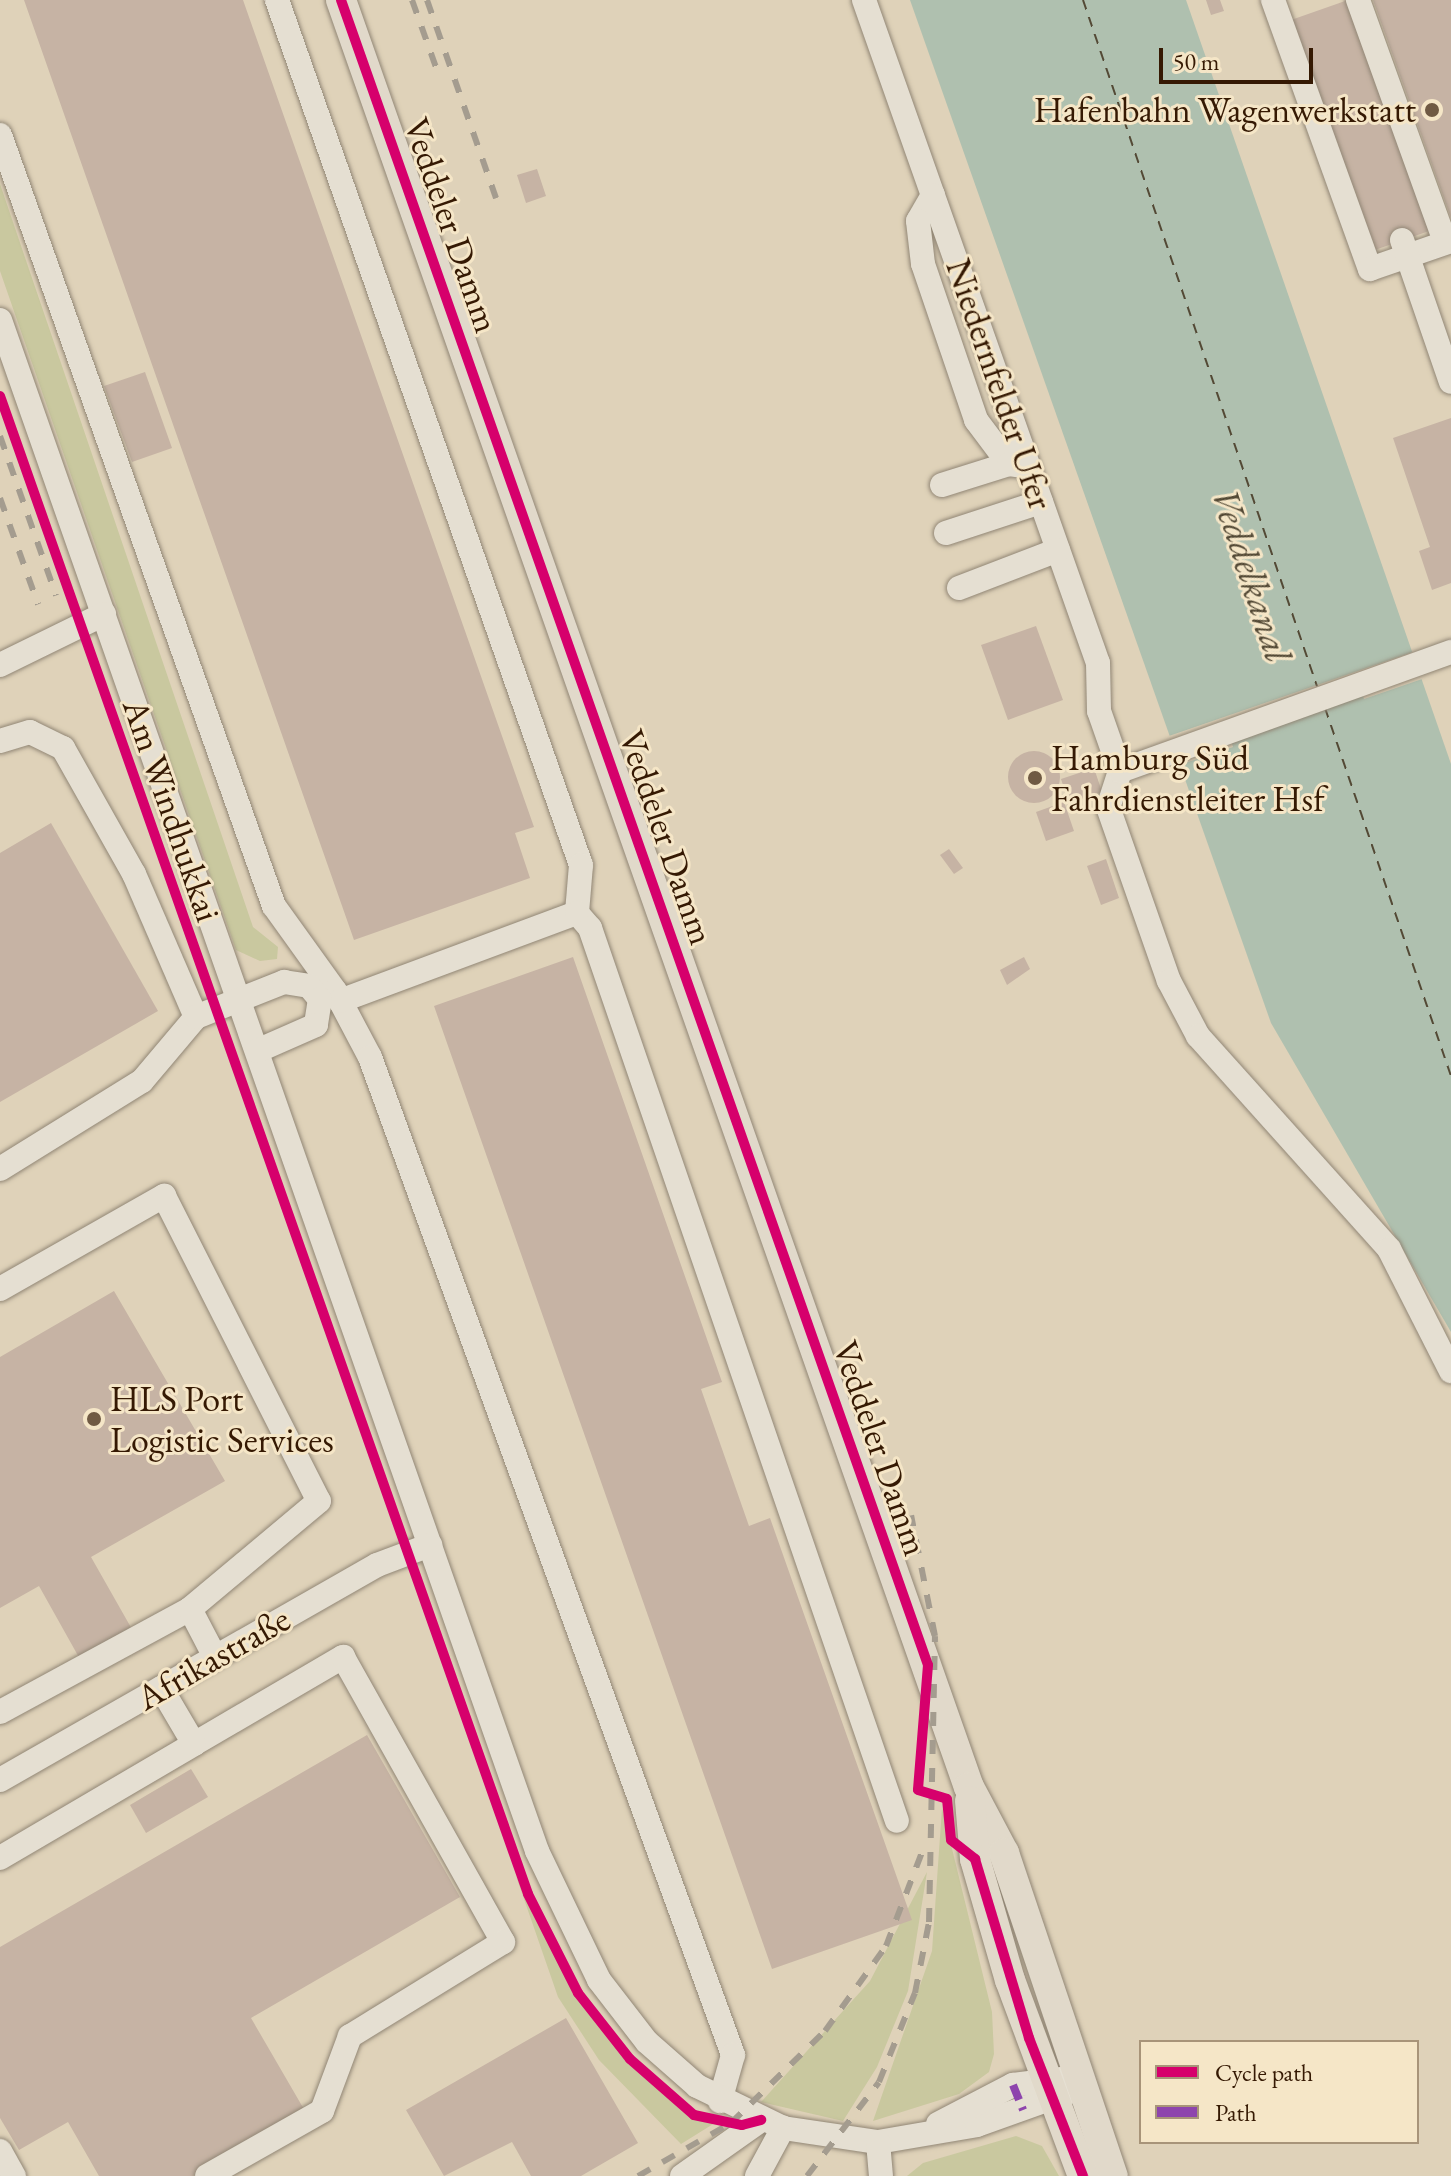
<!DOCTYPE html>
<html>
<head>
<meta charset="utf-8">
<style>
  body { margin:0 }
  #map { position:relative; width:1451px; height:2176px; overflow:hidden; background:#dfd2b9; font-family:"EB Garamond",serif }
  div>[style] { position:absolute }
  .green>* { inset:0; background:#c9c89f }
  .water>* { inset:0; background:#afc0af }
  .pier>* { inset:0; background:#dfd2b9 }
  .ferry>* { height:2px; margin-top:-1px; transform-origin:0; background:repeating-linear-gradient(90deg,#534935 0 10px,transparent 0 18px) }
  .building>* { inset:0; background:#c6b3a4 }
  .round { border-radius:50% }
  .roads { filter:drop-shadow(0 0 2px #918675) drop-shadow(0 0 2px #918675) }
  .minor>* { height:24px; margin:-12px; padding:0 12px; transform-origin:12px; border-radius:12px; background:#e5dfd2 }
  .major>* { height:30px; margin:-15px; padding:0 15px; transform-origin:15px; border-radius:15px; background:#e1d9ca }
  .rail>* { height:6px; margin-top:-3px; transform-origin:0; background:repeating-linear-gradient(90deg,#a49c8f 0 14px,transparent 0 28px) }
  .quiet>* { height:8px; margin-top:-4px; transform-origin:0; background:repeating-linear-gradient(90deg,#8e44ad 0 16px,transparent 0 24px) }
  .cycleway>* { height:10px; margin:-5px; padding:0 5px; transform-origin:5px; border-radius:5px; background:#d6006c }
  .dots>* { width:22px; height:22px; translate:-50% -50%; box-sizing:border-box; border:4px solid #f5e6c7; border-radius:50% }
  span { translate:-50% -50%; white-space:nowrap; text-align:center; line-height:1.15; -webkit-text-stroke:6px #f5e6c7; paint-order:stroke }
  .poi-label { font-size:36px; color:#351903 }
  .right { translate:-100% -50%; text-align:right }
  .left { translate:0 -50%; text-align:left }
  .street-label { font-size:36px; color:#351903 }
  .water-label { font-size:38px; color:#534935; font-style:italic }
  .legend { position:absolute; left:1139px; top:2040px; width:280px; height:104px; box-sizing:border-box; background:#f5e6c7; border:2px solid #a89479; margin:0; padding:10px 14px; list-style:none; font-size:24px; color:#351903 }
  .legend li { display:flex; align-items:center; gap:16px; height:40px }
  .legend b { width:40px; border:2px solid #a89479 }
  .scale { position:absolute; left:1159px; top:48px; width:154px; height:36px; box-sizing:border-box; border:4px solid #351903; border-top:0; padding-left:10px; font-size:24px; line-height:28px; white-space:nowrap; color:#351903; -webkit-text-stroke:6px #f5e6c7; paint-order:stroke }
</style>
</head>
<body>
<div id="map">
  <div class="green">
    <i style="clip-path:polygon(0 184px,253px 927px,278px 947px,277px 959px,260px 961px,236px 950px,0 271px)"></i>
    <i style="clip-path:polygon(942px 1808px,992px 2012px,994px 2054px,989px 2072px,959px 2094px,873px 2121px,932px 1951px)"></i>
    <i style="clip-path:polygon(927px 1872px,908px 1991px,877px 2067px,843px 2121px,761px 2102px,870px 1981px)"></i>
    <i style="clip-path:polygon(516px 1876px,562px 1970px,600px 2028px,690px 2115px,718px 2121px,681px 2144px,599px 2060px,558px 1997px)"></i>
    <i style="clip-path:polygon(1016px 2136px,1042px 2146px,1059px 2176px,907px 2176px,923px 2163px)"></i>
  </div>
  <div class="water">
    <i style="clip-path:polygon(910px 0,1186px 0,1451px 764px,1451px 1332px,1271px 1023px)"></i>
  </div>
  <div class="pier">
    <i style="clip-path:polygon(1416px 651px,1425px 678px,1364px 699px,1361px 691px,1230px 737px,1233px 747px,1176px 766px,1166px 737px)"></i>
  </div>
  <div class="ferry">
    <i style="left:1083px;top:0;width:725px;rotate:71.17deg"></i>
    <i style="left:1325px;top:708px;width:390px;rotate:71.1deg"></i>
  </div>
  <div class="building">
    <i style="clip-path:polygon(24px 0,243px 0,534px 827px,515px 833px,530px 878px,354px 940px)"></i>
    <i style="clip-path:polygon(1206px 0,1220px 0,1224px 11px,1211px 15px)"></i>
    <i style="clip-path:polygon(1348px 0,1429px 231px,1372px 251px,1291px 20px)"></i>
    <i style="clip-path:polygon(1373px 0,1451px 0,1451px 218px)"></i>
    <i style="clip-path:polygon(537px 169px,546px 196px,526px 203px,517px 175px)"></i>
    <i style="clip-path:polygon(145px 372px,172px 448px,132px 462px,104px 386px)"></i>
    <i style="clip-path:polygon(1451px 418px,1451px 583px,1432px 590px,1419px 551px,1430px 547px,1393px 438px)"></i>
    <i style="clip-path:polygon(1036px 626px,1063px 700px,1008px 720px,981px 645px)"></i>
    <i class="round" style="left:1008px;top:751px;width:52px;height:52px"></i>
    <i style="clip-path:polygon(1094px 768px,1102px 792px,1069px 803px,1061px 779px)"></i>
    <i style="clip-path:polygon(1064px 802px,1074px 831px,1046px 841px,1036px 812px)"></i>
    <i style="clip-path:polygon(51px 823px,158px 1011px,0 1102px,0 853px)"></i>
    <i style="clip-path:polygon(949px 849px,963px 868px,954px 874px,940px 855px)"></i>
    <i style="clip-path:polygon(1106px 859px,1119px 898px,1101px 905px,1087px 866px)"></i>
    <i style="clip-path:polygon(573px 957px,722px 1382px,701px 1389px,749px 1526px,770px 1518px,912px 1920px,772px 1969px,434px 1006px)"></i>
    <i style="clip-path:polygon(1024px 957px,1030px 969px,1007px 985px,1000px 970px)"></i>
    <i style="clip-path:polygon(114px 1291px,225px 1481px,91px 1557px,133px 1631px,81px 1661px,39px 1586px,0 1608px,0 1357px)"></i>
    <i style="clip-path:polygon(367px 1735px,460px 1897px,251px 2018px,305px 2111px,193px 2176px,99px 2176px,68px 2122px,19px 2150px,0 2118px,0 1947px)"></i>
    <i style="clip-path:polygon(191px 1769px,208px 1797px,146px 1833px,130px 1805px)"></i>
    <i style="clip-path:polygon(566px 2018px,638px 2143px,581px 2176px,531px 2176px,512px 2142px,444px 2176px,406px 2110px)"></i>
  </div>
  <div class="roads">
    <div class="minor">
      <i style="left:277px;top:0;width:917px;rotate:70.64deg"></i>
      <i style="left:581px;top:865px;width:48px;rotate:94.8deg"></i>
      <i style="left:864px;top:0;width:703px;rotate:70.56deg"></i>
      <i style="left:1098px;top:663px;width:48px;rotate:88.8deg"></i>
      <i style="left:1099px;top:711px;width:64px;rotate:70.7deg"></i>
      <i style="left:1273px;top:0;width:286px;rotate:70.2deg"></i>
      <i style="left:1370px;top:269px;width:86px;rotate:-19.1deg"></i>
      <i style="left:1358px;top:0;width:257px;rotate:70.2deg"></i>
      <i style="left:0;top:135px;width:818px;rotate:70.44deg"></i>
      <i style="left:274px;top:906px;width:105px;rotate:54.3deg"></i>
      <i style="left:335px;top:991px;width:75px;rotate:62.1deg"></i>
      <i style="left:370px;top:1057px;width:1062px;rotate:70.01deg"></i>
      <i style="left:733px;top:2055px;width:48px;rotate:105.8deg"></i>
      <i style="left:933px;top:195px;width:30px;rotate:120deg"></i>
      <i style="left:918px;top:221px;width:43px;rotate:83.4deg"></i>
      <i style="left:923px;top:264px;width:165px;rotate:71.2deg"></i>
      <i style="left:976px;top:420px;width:55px;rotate:53.1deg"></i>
      <i style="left:1402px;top:240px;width:150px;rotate:71deg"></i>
      <i style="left:0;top:320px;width:1622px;rotate:70.67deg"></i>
      <i style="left:537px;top:1851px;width:143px;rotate:64.3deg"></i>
      <i style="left:599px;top:1980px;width:78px;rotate:52.3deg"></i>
      <i style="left:647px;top:2042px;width:67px;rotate:41.3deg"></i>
      <i style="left:697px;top:2086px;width:96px;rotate:26deg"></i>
      <i style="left:783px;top:2128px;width:96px;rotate:8.4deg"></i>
      <i style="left:878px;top:2142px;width:100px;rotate:-9.7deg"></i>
      <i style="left:977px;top:2125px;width:98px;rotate:-19.7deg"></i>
      <i style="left:942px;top:485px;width:70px;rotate:-17.4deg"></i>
      <i style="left:1009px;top:464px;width:15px;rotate:8deg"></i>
      <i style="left:946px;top:533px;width:100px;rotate:-18.1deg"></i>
      <i style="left:959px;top:588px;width:106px;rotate:-21deg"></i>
      <i style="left:0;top:665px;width:116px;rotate:-26.1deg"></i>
      <i style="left:0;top:741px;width:31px;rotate:-17deg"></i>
      <i style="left:30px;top:732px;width:37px;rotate:26deg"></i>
      <i style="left:63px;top:748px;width:145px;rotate:60.6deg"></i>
      <i style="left:134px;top:874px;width:156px;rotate:66.6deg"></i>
      <i style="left:1120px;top:771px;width:38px;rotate:108deg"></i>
      <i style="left:1108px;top:807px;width:184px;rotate:70.7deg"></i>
      <i style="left:1169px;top:981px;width:62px;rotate:62.2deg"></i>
      <i style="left:1198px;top:1036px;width:286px;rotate:48.1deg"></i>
      <i style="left:1389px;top:1249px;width:137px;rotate:63.1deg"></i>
      <i style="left:1120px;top:771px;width:352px;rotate:-19.8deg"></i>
      <i style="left:340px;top:1001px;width:253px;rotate:-20.4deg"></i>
      <i style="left:577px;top:913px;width:20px;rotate:49deg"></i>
      <i style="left:590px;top:928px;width:944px;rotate:71.03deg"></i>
      <i style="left:0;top:1169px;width:167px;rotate:-31.8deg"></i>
      <i style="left:142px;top:1081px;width:84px;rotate:-49.8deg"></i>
      <i style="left:196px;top:1017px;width:95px;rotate:-21.7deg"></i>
      <i style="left:284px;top:982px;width:25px;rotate:9deg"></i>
      <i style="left:309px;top:986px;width:17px;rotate:50deg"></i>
      <i style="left:320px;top:999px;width:26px;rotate:99deg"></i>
      <i style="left:316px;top:1025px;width:64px;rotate:156.2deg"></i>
      <i style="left:0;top:1289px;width:189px;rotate:-29.6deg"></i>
      <i style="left:164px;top:1196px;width:342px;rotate:63.1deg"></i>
      <i style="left:319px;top:1501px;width:168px;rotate:140.1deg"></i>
      <i style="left:190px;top:1609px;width:216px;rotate:151.5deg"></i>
      <i style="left:190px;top:1609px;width:54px;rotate:62.5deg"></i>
      <i style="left:194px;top:1744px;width:173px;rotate:-30.3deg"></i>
      <i style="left:343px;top:1657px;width:327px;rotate:60.7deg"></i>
      <i style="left:503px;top:1942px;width:180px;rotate:148.4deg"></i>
      <i style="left:350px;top:2036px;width:80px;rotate:110.5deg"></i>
      <i style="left:322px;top:2111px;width:132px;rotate:150.5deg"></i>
      <i style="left:0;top:1780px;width:434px;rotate:-29.7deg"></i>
      <i style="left:377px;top:1565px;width:57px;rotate:-20.7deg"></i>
      <i style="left:0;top:1858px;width:225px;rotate:-30.4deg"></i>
      <i style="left:194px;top:1744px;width:65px;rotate:-120.5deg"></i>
      <i style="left:938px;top:2124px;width:85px;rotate:-27.5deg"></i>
      <i style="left:1013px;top:2085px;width:49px;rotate:-7deg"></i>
      <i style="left:878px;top:2142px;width:34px;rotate:85deg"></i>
      <i style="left:0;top:2151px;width:29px;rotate:61deg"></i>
      <i style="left:682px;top:2176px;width:97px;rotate:-35.3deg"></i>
      <i style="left:757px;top:2176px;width:55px;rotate:-61.6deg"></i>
    </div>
    <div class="major">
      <i style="left:341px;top:0;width:1894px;rotate:70.64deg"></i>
      <i style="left:969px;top:1787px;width:75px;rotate:62.1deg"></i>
      <i style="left:1004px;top:1853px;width:341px;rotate:71.4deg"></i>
      <i style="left:970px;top:1801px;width:58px;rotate:85.1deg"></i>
      <i style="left:975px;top:1859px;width:126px;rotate:73.9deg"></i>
      <i style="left:1010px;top:1980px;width:209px;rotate:69.6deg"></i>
    </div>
  </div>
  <div class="rail">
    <i style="left:412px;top:0;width:77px;rotate:70.4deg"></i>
    <i style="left:427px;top:0;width:210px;rotate:70.8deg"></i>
    <i style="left:0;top:436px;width:169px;rotate:70.6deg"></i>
    <i style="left:0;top:498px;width:113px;rotate:70.3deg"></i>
    <i style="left:638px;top:2176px;width:107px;rotate:-29.7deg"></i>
    <i style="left:731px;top:2123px;width:132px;rotate:-44.4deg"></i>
    <i style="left:825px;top:2031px;width:105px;rotate:-54.3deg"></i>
    <i style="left:886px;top:1946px;width:111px;rotate:-69deg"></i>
    <i style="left:807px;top:2176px;width:118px;rotate:-52.5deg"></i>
    <i style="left:879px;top:2082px;width:96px;rotate:-68deg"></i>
    <i style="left:915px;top:1993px;width:72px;rotate:-78.8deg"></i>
    <i style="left:929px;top:1922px;width:286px;rotate:-88.8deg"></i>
    <i style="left:935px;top:1636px;width:123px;rotate:-101.2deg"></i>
  </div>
  <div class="quiet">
    <i style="left:1013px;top:2085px;width:27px;rotate:68deg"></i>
  </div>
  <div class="cycleway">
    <i style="left:341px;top:0;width:1765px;rotate:70.58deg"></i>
    <i style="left:928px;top:1665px;width:125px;rotate:94.6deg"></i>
    <i style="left:918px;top:1790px;width:30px;rotate:17deg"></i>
    <i style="left:947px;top:1799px;width:41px;rotate:84.4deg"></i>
    <i style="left:951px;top:1840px;width:31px;rotate:38deg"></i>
    <i style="left:975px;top:1859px;width:187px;rotate:73.2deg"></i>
    <i style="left:1029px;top:2038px;width:148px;rotate:68.6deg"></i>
    <i style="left:0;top:396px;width:1588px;rotate:70.58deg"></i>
    <i style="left:528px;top:1894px;width:111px;rotate:63.2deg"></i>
    <i style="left:578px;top:1993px;width:84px;rotate:51.8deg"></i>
    <i style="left:630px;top:2059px;width:85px;rotate:41.2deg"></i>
    <i style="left:694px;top:2115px;width:49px;rotate:11.8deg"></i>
    <i style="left:742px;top:2125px;width:20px;rotate:-15deg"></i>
  </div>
  <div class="dots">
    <i style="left:1432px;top:110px;background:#705a43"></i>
    <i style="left:1035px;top:778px;background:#705a43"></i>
    <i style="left:94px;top:1419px;background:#705a43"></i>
  </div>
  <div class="poi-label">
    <span class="right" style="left:1416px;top:110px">Hafenbahn Wagenwerkstatt</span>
    <span class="left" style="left:1051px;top:778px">Hamburg Süd<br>Fahrdienstleiter Hsf</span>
    <span class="left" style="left:110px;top:1419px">HLS Port<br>Logistic Services</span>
  </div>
  <div class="street-label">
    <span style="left:452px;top:225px;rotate:71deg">Veddeler Damm</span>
    <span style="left:1000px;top:384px;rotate:71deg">Niedernfelder Ufer</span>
    <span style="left:172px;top:810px;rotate:71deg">Am Windhukkai</span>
    <span style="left:667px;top:837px;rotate:71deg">Veddeler Damm</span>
    <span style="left:881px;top:1448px;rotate:71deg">Veddeler Damm</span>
    <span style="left:213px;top:1658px;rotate:-30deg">Afrikastraße</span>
  </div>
  <div class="water-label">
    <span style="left:1252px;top:575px;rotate:72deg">Veddelkanal</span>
  </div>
  <ul class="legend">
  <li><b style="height:10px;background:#d6006c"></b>Cycle path</li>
  <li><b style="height:10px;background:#8e44ad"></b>Path</li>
  </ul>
  <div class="scale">50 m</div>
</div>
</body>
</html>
